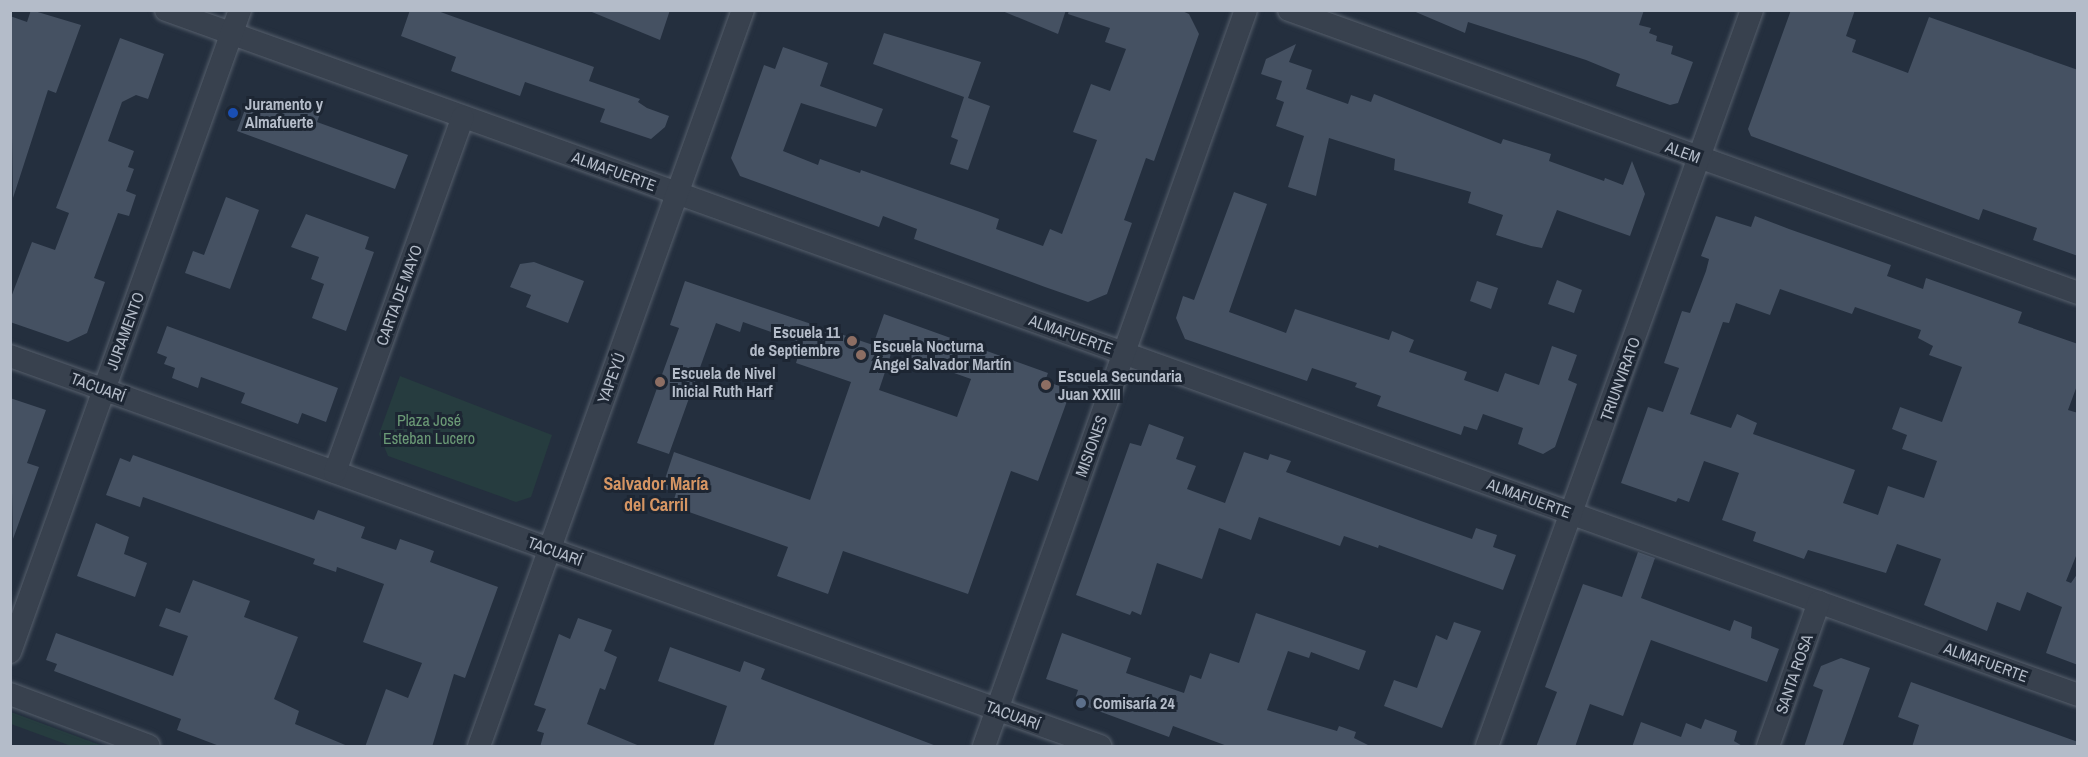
<!DOCTYPE html>
<html>
<head>
<meta charset="utf-8">
<style>
  body { margin:0 }
  #map { position:relative; width:2088px; height:757px; overflow:hidden; background:#242f3e; font-family:"Archivo Narrow",sans-serif }
  div>[style] { position:absolute }
  .green>* { inset:0; background:#263c3f }
  .building>* { inset:0; background:#455162 }
  .roads { filter:drop-shadow(0 0 2px #565f6c) drop-shadow(0 0 2px #565f6c) }
  .minor>* { height:22px; margin:-11px; padding:0 11px; transform-origin:11px; border-radius:11px; background:#38414e }
  .dots>* { width:16px; height:16px; translate:-50% -50%; box-sizing:border-box; border:3px solid #1d2633; border-radius:50% }
  span { translate:-50% -50%; white-space:nowrap; text-align:center; line-height:1.15; -webkit-text-stroke:6px #1d2633; paint-order:stroke }
  .poi-label { font-size:16px; color:#b4bcc9; font-weight:700 }
  .left { translate:0 -50%; text-align:left }
  .right { translate:-100% -50%; text-align:right }
  .street-label { font-size:16px; color:#b4bcc9 }
  .park-label { font-size:16px; color:#6b9a76 }
  .neighbourhood-label { font-size:18px; color:#d59563; font-weight:700 }
  .frame { position:absolute; inset:0; border:12px solid #b4bcc9; pointer-events:none }
</style>
</head>
<body>
<div id="map">
  <div class="green">
    <i style="clip-path:polygon(400px 376px,552px 435px,531px 497px,516px 502px,388px 456px,379px 434px)"></i>
    <i style="clip-path:polygon(10px 712px,11px 712px,103px 746px,71px 746px,11px 724px)"></i>
  </div>
  <div class="building">
    <i style="clip-path:polygon(31px 10px,81px 25px,56px 93px,48px 90px,13px 198px,10px 16px,27px 22px)"></i>
    <i style="clip-path:polygon(410px 10px,435px 10px,594px 67px,589px 81px,640px 99px,638px 102px,647px 108px,669px 116px,665px 127px,651px 139px,600px 122px,605px 109px,560px 94px,525px 82px,520px 96px,451px 71px,456px 57px,401px 36px)"></i>
    <i style="clip-path:polygon(587px 10px,670px 10px,660px 40px)"></i>
    <i style="clip-path:polygon(1000px 10px,1066px 10px,1058px 34px)"></i>
    <i style="clip-path:polygon(1069px 10px,1180px 10px,1189px 14px,1199px 34px,1154px 161px,1146px 158px,1124px 220px,1132px 223px,1107px 294px,1088px 302px,1045px 287px,914px 239px,917px 229px,883px 216px,879px 227px,740px 176px,731px 158px,764px 65px,775px 69px,783px 47px,828px 63px,820px 86px,883px 109px,876px 127px,801px 103px,783px 151px,818px 165px,820px 159px,860px 173px,861px 170px,980px 212px,999px 219px,996px 229px,1043px 246px,1050px 229px,1062px 234px,1097px 140px,1073px 132px,1091px 84px,1110px 91px,1126px 49px,1105px 42px,1110px 28px,1068px 14px)"></i>
    <i style="clip-path:polygon(1411px 10px,1644px 10px,1639px 25px,1651px 28px,1649px 33px,1657px 36px,1656px 41px,1673px 46px,1671px 54px,1693px 62px,1678px 103px,1670px 105px,1616px 86px,1620px 74px,1586px 60px,1468px 22px,1465px 33px)"></i>
    <i style="clip-path:polygon(1791px 10px,1855px 10px,1846px 36px,1856px 40px,1852px 52px,1908px 73px,1929px 17px,2078px 70px,2078px 256px,2033px 240px,2037px 228px,1983px 209px,1979px 220px,1751px 136px,1748px 129px)"></i>
    <i style="clip-path:polygon(884px 33px,981px 62px,968px 98px,990px 106px,968px 170px,950px 164px,958px 140px,951px 137px,964px 97px,873px 64px)"></i>
    <i style="clip-path:polygon(120px 38px,164px 54px,148px 99px,136px 95px,122px 102px,108px 141px,134px 151px,128px 167px,134px 169px,126px 191px,136px 195px,129px 216px,118px 213px,94px 278px,105px 282px,87px 333px,68px 342px,10px 322px,10px 300px,32px 242px,55px 250px,69px 213px,56px 208px)"></i>
    <i style="clip-path:polygon(1296px 44px,1289px 62px,1312px 70px,1306px 89px,1348px 104px,1351px 95px,1371px 102px,1374px 94px,1501px 144px,1503px 139px,1551px 154px,1549px 161px,1604px 181px,1605px 178px,1623px 185px,1632px 161px,1645px 194px,1630px 236px,1557px 210px,1542px 248px,1531px 246px,1496px 235px,1503px 215px,1468px 203px,1471px 192px,1394px 170px,1395px 159px,1329px 138px,1316px 196px,1288px 187px,1304px 136px,1276px 126px,1284px 102px,1276px 99px,1282px 81px,1261px 74px,1266px 59px)"></i>
    <i style="clip-path:polygon(288px 99px,321px 111px,317px 122px,408px 155px,395px 189px,237px 131px,247px 104px,257px 108px,259px 101px,284px 111px)"></i>
    <i style="clip-path:polygon(1234px 192px,1267px 204px,1229px 312px,1286px 333px,1295px 309px,1389px 340px,1392px 331px,1414px 340px,1409px 352px,1467px 372px,1464px 380px,1498px 392px,1505px 373px,1539px 385px,1552px 346px,1577px 355px,1568px 380px,1577px 384px,1555px 447px,1543px 454px,1518px 444px,1523px 428px,1483px 414px,1477px 430px,1464px 426px,1461px 435px,1377px 406px,1381px 396px,1355px 387px,1357px 383px,1312px 368px,1307px 381px,1185px 339px,1176px 318px,1183px 296px,1194px 300px)"></i>
    <i style="clip-path:polygon(226px 197px,259px 210px,230px 289px,185px 273px,193px 251px,204px 255px)"></i>
    <i style="clip-path:polygon(306px 214px,369px 237px,365px 249px,374px 252px,346px 331px,312px 318px,324px 284px,311px 279px,319px 257px,291px 247px)"></i>
    <i style="clip-path:polygon(evenodd,1716px 216px,1751px 227px,1755px 216px,1789px 229px,1891px 265px,1887px 276px,1923px 289px,1926px 278px,2022px 312px,2018px 323px,2078px 344px,2078px 383px,2068px 410px,2078px 413px,2078px 551px,2066px 581px,2071px 583px,2078px 573px,2078px 665px,2046px 653px,2062px 607px,2027px 592px,2020px 611px,1997px 602px,1987px 631px,1924px 605px,1941px 559px,1897px 544px,1886px 573px,1808px 550px,1804px 559px,1753px 541px,1756px 532px,1722px 520px,1739px 473px,1704px 461px,1689px 502px,1678px 498px,1676px 502px,1621px 483px,1648px 407px,1663px 412px,1679px 368px,1664px 363px,1682px 311px,1690px 313px,1706px 271px,1709px 259px,1701px 256px,1716px 216px,1780px 289px,1852px 314px,1855px 307px,1921px 330px,1918px 338px,1933px 346px,1929px 355px,1962px 367px,1942px 422px,1900px 407px,1892px 429px,1907px 435px,1902px 449px,1937px 461px,1924px 498px,1888px 486px,1878px 515px,1843px 503px,1855px 470px,1753px 434px,1757px 423px,1737px 414px,1731px 428px,1690px 414px,1723px 322px,1729px 323px,1736px 303px,1770px 315px,1780px 289px)"></i>
    <i style="clip-path:polygon(534px 262px,584px 281px,568px 323px,526px 307px,531px 295px,510px 287px,520px 264px)"></i>
    <i style="clip-path:polygon(1557px 280px,1582px 290px,1574px 313px,1548px 304px)"></i>
    <i style="clip-path:polygon(evenodd,685px 281px,873px 345px,884px 314px,1048px 373px,1045px 381px,1071px 390px,1038px 481px,1011px 471px,968px 594px,843px 551px,828px 594px,777px 576px,788px 547px,672px 506px,676px 493px,662px 488px,674px 452px,810px 500px,851px 382px,796px 363px,802px 343px,743px 322px,740px 332px,716px 323px,669px 454px,637px 443px,679px 328px,670px 325px,685px 281px,892px 351px,971px 379px,957px 417px,879px 390px,892px 351px)"></i>
    <i style="clip-path:polygon(1477px 281px,1498px 288px,1491px 309px,1470px 301px)"></i>
    <i style="clip-path:polygon(167px 326px,338px 388px,326px 422px,302px 413px,298px 424px,241px 403px,245px 393px,201px 377px,198px 388px,172px 378px,175px 368px,164px 364px,167px 357px,157px 353px)"></i>
    <i style="clip-path:polygon(10px 398px,46px 410px,27px 463px,39px 467px,13px 539px)"></i>
    <i style="clip-path:polygon(1149px 424px,1184px 437px,1176px 459px,1196px 466px,1187px 489px,1225px 503px,1244px 452px,1268px 460px,1270px 454px,1291px 461px,1286px 472px,1421px 521px,1472px 539px,1476px 528px,1497px 535px,1493px 547px,1516px 555px,1503px 590px,1379px 545px,1378px 548px,1344px 536px,1340px 546px,1259px 517px,1251px 540px,1219px 528px,1202px 579px,1157px 563px,1141px 615px,1132px 611px,1130px 615px,1076px 595px,1130px 443px,1141px 446px)"></i>
    <i style="clip-path:polygon(133px 455px,314px 520px,318px 510px,365px 527px,361px 538px,396px 550px,400px 539px,423px 547px,434px 551px,430px 562px,498px 587px,465px 678px,454px 674px,432px 747px,365px 747px,386px 689px,408px 698px,422px 663px,363px 642px,384px 584px,337px 567px,336px 572px,313px 564px,315px 559px,143px 497px,140px 507px,106px 495px,120px 458px,130px 462px)"></i>
    <i style="clip-path:polygon(96px 523px,129px 537px,124px 554px,147px 563px,135px 597px,77px 576px)"></i>
    <i style="clip-path:polygon(1638px 552px,1655px 558px,1641px 598px,1730px 631px,1734px 620px,1752px 627px,1751px 638px,1779px 649px,1767px 682px,1651px 640px,1623px 716px,1590px 704px,1575px 747px,1536px 747px,1557px 692px,1545px 687px,1583px 584px,1622px 597px)"></i>
    <i style="clip-path:polygon(193px 580px,250px 601px,244px 617px,298px 637px,274px 699px,299px 711px,295px 724px,350px 747px,222px 747px,177px 730px,181px 719px,54px 671px,57px 664px,46px 660px,56px 633px,173px 676px,188px 636px,159px 626px,166px 608px,180px 613px)"></i>
    <i style="clip-path:polygon(1256px 613px,1366px 651px,1359px 670px,1311px 652px,1309px 658px,1288px 651px,1267px 710px,1337px 731px,1339px 726px,1356px 732px,1354px 738px,1372px 747px,1230px 747px,1173px 726px,1169px 737px,1074px 702px,1078px 690px,1046px 679px,1062px 633px,1131px 658px,1126px 673px,1184px 693px,1190px 675px,1201px 679px,1210px 653px,1239px 663px)"></i>
    <i style="clip-path:polygon(578px 618px,612px 630px,604px 651px,617px 657px,605px 690px,600px 688px,587px 724px,642px 747px,540px 747px,544px 733px,537px 731px,546px 709px,534px 705px,559px 634px,570px 639px)"></i>
    <i style="clip-path:polygon(1454px 622px,1481px 631px,1442px 728px,1384px 706px,1394px 680px,1417px 688px,1436px 635px,1447px 640px)"></i>
    <i style="clip-path:polygon(670px 647px,740px 672px,744px 661px,765px 669px,761px 679px,939px 747px,713px 747px,727px 706px,658px 681px)"></i>
    <i style="clip-path:polygon(1841px 658px,1870px 668px,1842px 747px,1804px 747px,1823px 690px,1813px 686px,1821px 666px)"></i>
    <i style="clip-path:polygon(1911px 682px,2078px 742px,2078px 747px,1912px 747px,1919px 725px,1898px 717px)"></i>
    <i style="clip-path:polygon(1705px 719px,1737px 731px,1734px 741px,1744px 747px,1632px 747px,1641px 722px,1681px 737px,1686px 723px,1701px 729px)"></i>
  </div>
  <div class="roads">
    <div class="minor">
      <i style="left:166px;top:10px;width:2031px;rotate:19.71deg"></i>
      <i style="left:1289px;top:10px;width:838px;rotate:19.73deg"></i>
      <i style="left:10px;top:356px;width:1158px;rotate:19.69deg"></i>
      <i style="left:335px;top:472px;width:377px;rotate:-70.2deg"></i>
      <i style="left:10px;top:652px;width:682px;rotate:-70.29deg"></i>
      <i style="left:10px;top:694px;width:148px;rotate:20.5deg"></i>
      <i style="left:479px;top:746px;width:782px;rotate:-70.27deg"></i>
      <i style="left:984px;top:746px;width:781px;rotate:-70.41deg"></i>
      <i style="left:1487px;top:746px;width:782px;rotate:-70.2deg"></i>
      <i style="left:1768px;top:746px;width:153px;rotate:-70.5deg"></i>
    </div>
  </div>
  <div class="dots">
    <i style="left:233px;top:113px;background:#1a4fb4"></i>
    <i style="left:852px;top:341px;background:#8d6e63"></i>
    <i style="left:861px;top:355px;background:#8d6e63"></i>
    <i style="left:660px;top:382px;background:#8d6e63"></i>
    <i style="left:1046px;top:385px;background:#8d6e63"></i>
    <i style="left:1081px;top:703px;background:#5c6f8a"></i>
  </div>
  <div class="poi-label">
    <span class="left" style="left:245px;top:113px">Juramento y<br>Almafuerte</span>
    <span class="right" style="left:840px;top:341px">Escuela 11<br>de Septiembre</span>
    <span class="left" style="left:873px;top:355px">Escuela Nocturna<br>Ángel Salvador Martín</span>
    <span class="left" style="left:672px;top:382px">Escuela de Nivel<br>Inicial Ruth Harf</span>
    <span class="left" style="left:1058px;top:385px">Escuela Secundaria<br>Juan XXIII</span>
    <span class="left" style="left:1093px;top:703px">Comisaría 24</span>
  </div>
  <div class="street-label">
    <span style="left:1683px;top:152px;rotate:20deg">ALEM</span>
    <span style="left:614px;top:171px;rotate:20deg">ALMAFUERTE</span>
    <span style="left:399px;top:295px;rotate:-70deg">CARTA DE MAYO</span>
    <span style="left:125px;top:331px;rotate:-70deg">JURAMENTO</span>
    <span style="left:1071px;top:334px;rotate:20deg">ALMAFUERTE</span>
    <span style="left:611px;top:378px;rotate:-70deg">YAPEYÚ</span>
    <span style="left:1620px;top:379px;rotate:-70deg">TRIUNVIRATO</span>
    <span style="left:98px;top:387px;rotate:20deg">TACUARÍ</span>
    <span style="left:1091px;top:446px;rotate:-70deg">MISIONES</span>
    <span style="left:1529px;top:498px;rotate:20deg">ALMAFUERTE</span>
    <span style="left:555px;top:551px;rotate:20deg">TACUARÍ</span>
    <span style="left:1986px;top:662px;rotate:20deg">ALMAFUERTE</span>
    <span style="left:1794px;top:674px;rotate:-71deg">SANTA ROSA</span>
    <span style="left:1013px;top:715px;rotate:20deg">TACUARÍ</span>
  </div>
  <div class="park-label">
    <span style="left:429px;top:429px">Plaza José<br>Esteban Lucero</span>
  </div>
  <div class="neighbourhood-label">
    <span style="left:656px;top:495px">Salvador María<br>del Carril</span>
  </div>
  <div class="frame"></div>
</div>
</body>
</html>
